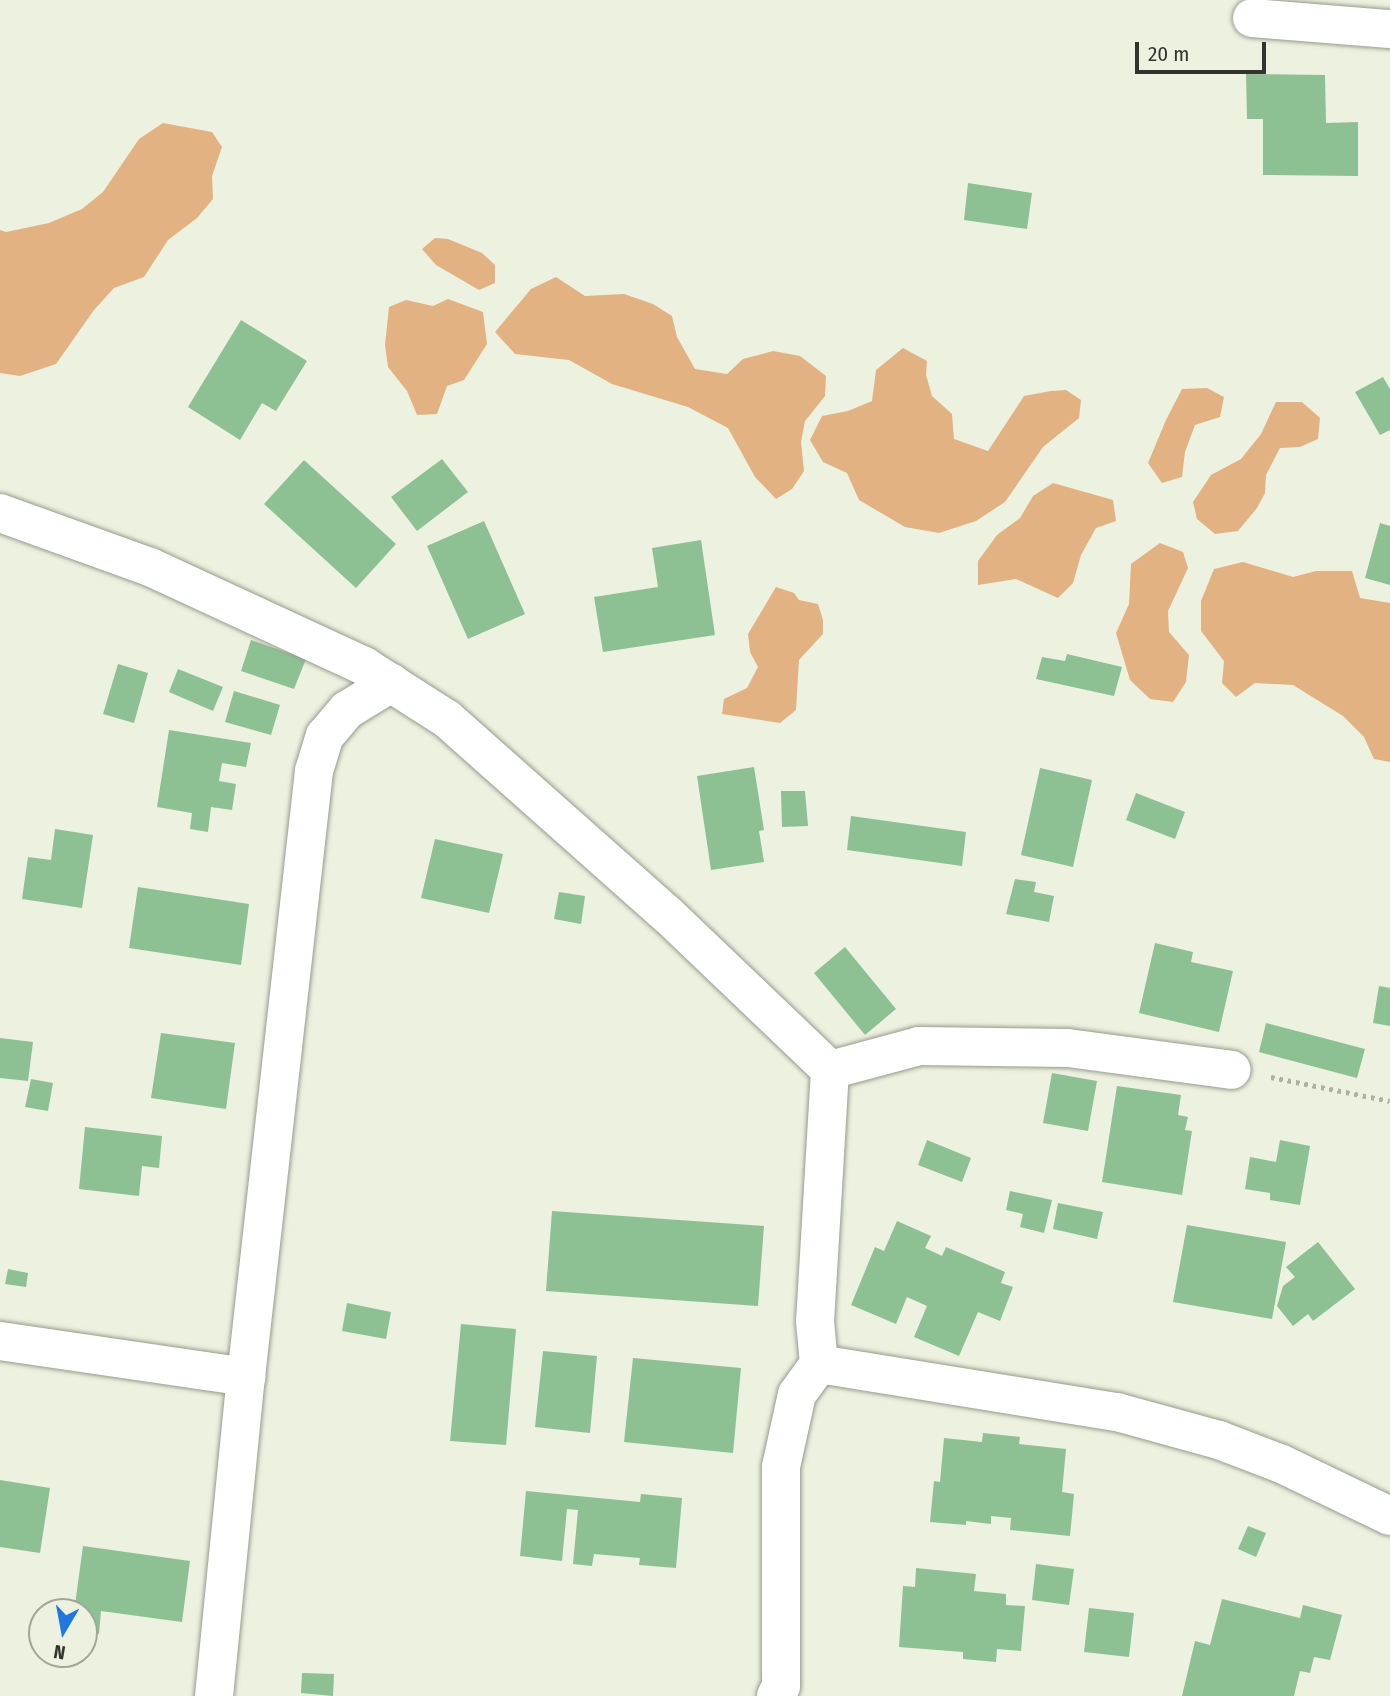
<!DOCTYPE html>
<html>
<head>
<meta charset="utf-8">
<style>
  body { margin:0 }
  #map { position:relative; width:1390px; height:1696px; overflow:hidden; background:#ecf1e0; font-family:"Fira Sans Condensed",sans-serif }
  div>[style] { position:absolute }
  .forest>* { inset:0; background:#e3b282 }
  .building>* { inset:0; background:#8dc193 }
  .path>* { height:4.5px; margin-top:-2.25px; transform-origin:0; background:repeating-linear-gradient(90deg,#adb1a3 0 3.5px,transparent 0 8.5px) }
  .roads { filter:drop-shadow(0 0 2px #979b8b) drop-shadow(0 0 2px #979b8b) }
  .minor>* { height:38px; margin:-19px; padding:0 19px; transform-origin:19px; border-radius:19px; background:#fff }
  span { translate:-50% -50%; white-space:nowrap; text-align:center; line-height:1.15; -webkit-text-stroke:5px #ecf1e0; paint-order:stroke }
  .north { position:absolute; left:28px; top:1598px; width:70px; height:70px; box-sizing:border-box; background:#ecf1e0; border:2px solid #a2a598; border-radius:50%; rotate:190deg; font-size:19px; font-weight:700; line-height:28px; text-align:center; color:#32342d }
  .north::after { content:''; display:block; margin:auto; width:24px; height:32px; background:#2077e1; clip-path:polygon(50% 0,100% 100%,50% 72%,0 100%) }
  .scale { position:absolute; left:1135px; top:42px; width:131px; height:32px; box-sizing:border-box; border:4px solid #32342d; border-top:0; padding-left:9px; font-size:21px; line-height:24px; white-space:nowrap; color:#32342d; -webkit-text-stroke:5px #ecf1e0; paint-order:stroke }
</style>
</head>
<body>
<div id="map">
  <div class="forest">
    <i style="clip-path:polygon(163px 123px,212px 132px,222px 147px,212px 176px,213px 199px,197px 218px,168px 240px,144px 277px,114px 288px,94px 310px,56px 364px,20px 376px,0 373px,0 230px,6px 232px,49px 223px,82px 209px,103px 192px,139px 139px)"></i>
    <i style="clip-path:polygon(435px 238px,448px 239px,482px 253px,495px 265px,495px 283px,479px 290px,436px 265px,422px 249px)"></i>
    <i style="clip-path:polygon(556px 277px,585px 296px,624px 294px,653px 304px,672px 316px,677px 337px,695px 369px,727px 374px,743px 359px,773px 351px,800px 356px,826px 376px,825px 396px,805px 421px,801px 442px,804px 471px,792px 489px,776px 499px,755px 477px,728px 428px,688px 407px,612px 384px,569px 360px,515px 354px,495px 332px,531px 289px)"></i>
    <i style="clip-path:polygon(448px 299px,483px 312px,487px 344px,464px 380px,447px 386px,437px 414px,417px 415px,407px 391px,388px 367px,385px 345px,389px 307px,406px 300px,433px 306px)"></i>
    <i style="clip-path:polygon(903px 348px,927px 361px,926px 375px,932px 396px,952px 414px,954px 439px,988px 451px,1024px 396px,1051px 391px,1066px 390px,1081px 400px,1079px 418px,1043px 447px,1005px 502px,976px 521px,939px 533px,905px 527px,859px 500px,847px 473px,823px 462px,810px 440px,822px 416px,848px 411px,872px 401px,876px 370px)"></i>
    <i style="clip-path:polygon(1207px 388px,1224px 397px,1220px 417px,1195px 425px,1185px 452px,1182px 477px,1162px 483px,1148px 463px,1166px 420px,1182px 389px)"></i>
    <i style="clip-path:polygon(1276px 402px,1302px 402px,1320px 418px,1318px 439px,1300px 447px,1280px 448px,1266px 475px,1265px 493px,1257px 508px,1238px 531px,1215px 534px,1197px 519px,1193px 502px,1211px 475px,1241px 459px,1261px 434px)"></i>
    <i style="clip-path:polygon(1053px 483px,1113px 500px,1116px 521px,1096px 528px,1081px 555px,1073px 583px,1058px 598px,1016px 579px,978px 585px,978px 561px,997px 535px,1020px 518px,1033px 496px)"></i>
    <i style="clip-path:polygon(1160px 543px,1183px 552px,1188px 568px,1168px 611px,1169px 632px,1189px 655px,1186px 682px,1173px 702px,1150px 699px,1130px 680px,1116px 633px,1129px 604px,1131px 564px)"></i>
    <i style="clip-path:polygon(1243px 562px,1293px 577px,1316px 571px,1352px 571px,1360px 598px,1390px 603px,1390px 762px,1374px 759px,1364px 737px,1343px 716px,1293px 685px,1255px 683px,1236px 697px,1222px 683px,1224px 661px,1201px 631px,1201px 601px,1214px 569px)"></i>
    <i style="clip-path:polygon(776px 587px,794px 593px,799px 600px,818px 604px,823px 620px,823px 634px,799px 660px,796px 710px,780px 723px,722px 714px,724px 699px,747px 688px,758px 667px,750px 652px,748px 634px)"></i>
  </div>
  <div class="building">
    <i style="clip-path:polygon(1246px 74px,1325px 75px,1326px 123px,1358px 122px,1358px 176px,1263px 175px,1263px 119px,1247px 119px)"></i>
    <i style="clip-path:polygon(968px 183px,1032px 193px,1027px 229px,964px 220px)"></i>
    <i style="clip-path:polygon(241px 320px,307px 361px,276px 411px,262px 403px,240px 440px,188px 407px)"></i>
    <i style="clip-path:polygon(1383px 377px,1390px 389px,1390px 430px,1380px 435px,1355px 392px)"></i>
    <i style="clip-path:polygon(442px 459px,468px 492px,417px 531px,391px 497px)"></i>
    <i style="clip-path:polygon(304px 460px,396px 544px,356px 588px,264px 504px)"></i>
    <i style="clip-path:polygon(484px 521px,525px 614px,468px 639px,427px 546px)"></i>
    <i style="clip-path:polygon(1380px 523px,1390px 526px,1390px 585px,1365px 578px)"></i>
    <i style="clip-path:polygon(701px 540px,715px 635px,603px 652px,594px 597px,658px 587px,652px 548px)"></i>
    <i style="clip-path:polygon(251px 640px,306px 659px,294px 689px,241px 671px)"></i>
    <i style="clip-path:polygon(1067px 654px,1122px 667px,1114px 696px,1036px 679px,1042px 657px,1065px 661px)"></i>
    <i style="clip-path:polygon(118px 664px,148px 673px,134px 723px,103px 714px)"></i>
    <i style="clip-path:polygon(178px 669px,223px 687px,213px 711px,169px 692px)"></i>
    <i style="clip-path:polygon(234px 691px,280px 705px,271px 735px,225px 722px)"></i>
    <i style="clip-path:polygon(169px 730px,251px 743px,246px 767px,222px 763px,219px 781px,236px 784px,232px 810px,211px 807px,208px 832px,190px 829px,192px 813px,157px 807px)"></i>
    <i style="clip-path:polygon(754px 767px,764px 830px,759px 831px,764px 862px,711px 870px,697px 776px)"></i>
    <i style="clip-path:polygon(1040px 768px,1092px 780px,1073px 867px,1021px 855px)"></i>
    <i style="clip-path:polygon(781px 791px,805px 791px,808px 826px,782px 827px)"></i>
    <i style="clip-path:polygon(1136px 793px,1185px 812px,1175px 839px,1126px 820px)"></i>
    <i style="clip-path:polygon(851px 816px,966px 832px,962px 866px,847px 850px)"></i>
    <i style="clip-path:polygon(55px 829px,93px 835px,82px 908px,22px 899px,28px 857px,51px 860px)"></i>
    <i style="clip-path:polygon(435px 839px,503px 854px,489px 913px,421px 898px)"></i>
    <i style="clip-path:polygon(1015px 879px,1036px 882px,1034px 892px,1054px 896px,1049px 922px,1006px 914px)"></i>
    <i style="clip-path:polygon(138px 887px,249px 904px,241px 965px,129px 948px)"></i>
    <i style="clip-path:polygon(559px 892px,585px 896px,581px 924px,554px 919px)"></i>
    <i style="clip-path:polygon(1155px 943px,1193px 952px,1191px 962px,1233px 971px,1219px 1032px,1139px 1013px)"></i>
    <i style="clip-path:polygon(845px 947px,896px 1009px,865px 1035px,814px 973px)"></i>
    <i style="clip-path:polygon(1379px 986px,1390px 988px,1390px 1026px,1373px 1023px)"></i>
    <i style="clip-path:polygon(1266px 1023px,1365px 1049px,1357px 1078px,1259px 1052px)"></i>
    <i style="clip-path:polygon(161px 1033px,235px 1043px,226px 1109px,151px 1098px)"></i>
    <i style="clip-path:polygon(0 1038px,33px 1042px,28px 1081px,0 1078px)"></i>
    <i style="clip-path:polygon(1052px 1073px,1097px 1081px,1088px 1131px,1043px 1123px)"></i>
    <i style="clip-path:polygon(31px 1079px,53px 1083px,48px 1111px,25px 1107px)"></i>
    <i style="clip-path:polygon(1117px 1086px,1181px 1095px,1178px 1115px,1188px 1117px,1185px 1130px,1192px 1131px,1182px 1195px,1102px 1182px)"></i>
    <i style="clip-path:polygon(85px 1127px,162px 1136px,159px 1168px,142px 1166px,139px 1196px,79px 1189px)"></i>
    <i style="clip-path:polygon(927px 1140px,971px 1158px,962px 1182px,918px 1165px)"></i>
    <i style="clip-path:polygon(1280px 1140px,1310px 1146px,1300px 1205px,1270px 1200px,1270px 1193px,1245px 1189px,1250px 1157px,1276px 1162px)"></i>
    <i style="clip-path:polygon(1010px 1191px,1052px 1200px,1044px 1233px,1020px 1227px,1023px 1214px,1006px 1210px)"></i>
    <i style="clip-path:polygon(1058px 1203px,1103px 1212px,1097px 1239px,1053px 1229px)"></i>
    <i style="clip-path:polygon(552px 1211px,764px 1226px,758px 1306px,546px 1291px)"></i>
    <i style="clip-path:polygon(897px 1221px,931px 1236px,925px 1248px,942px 1256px,946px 1247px,1005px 1272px,1001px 1283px,1013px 1287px,1000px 1321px,978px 1312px,959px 1356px,914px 1337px,927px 1306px,907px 1297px,896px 1324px,851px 1305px,875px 1247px,884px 1251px)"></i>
    <i style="clip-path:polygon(1187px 1225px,1286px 1242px,1272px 1319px,1173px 1302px)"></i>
    <i style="clip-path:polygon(1318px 1242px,1355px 1289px,1313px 1321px,1308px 1314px,1293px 1326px,1277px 1306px,1283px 1286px,1295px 1277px,1286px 1267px)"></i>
    <i style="clip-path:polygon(8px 1269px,28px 1273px,26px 1287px,5px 1284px)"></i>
    <i style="clip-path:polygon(347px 1303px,391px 1312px,386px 1339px,342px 1331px)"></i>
    <i style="clip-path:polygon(461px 1324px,516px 1329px,506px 1445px,450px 1441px)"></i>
    <i style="clip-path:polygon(543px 1351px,597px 1356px,590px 1433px,535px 1427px)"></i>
    <i style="clip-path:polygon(633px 1358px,741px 1368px,733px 1453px,624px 1442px)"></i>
    <i style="clip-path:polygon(983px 1433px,1020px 1437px,1019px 1444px,1066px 1449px,1062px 1492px,1074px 1494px,1070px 1536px,1010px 1530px,1011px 1518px,991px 1516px,991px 1524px,966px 1521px,966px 1525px,930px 1522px,934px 1481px,940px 1482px,944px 1438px,982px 1442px)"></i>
    <i style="clip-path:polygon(0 1480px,50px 1488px,40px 1553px,0 1547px)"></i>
    <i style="clip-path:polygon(526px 1491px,640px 1502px,641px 1494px,682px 1498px,676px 1568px,639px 1565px,640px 1558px,594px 1554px,592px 1566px,573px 1564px,578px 1510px,567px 1509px,562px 1561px,520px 1556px)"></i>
    <i style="clip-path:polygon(1248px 1526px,1266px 1533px,1256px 1557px,1238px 1549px)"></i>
    <i style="clip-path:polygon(83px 1546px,190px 1561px,182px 1622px,101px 1611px,99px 1634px,84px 1632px,84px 1612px,74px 1612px)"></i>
    <i style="clip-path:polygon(1036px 1564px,1074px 1569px,1069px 1605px,1032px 1600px)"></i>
    <i style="clip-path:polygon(916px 1568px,976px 1574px,974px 1591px,1006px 1594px,1006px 1605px,1025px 1606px,1021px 1651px,997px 1649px,996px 1662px,963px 1659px,963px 1652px,899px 1647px,903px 1586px,915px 1587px)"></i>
    <i style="clip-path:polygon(1222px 1599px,1300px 1618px,1303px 1605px,1342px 1615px,1330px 1660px,1314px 1657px,1310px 1673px,1300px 1671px,1294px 1696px,1182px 1696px,1195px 1641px,1210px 1645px)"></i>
    <i style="clip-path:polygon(1089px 1608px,1134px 1613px,1129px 1657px,1084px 1652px)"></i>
    <i style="clip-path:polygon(302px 1673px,334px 1674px,333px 1696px,301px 1693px)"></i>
  </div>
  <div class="path">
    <i style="left:1271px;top:1077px;width:121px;rotate:11.4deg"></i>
  </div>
  <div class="roads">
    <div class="minor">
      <i style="left:1252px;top:18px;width:138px;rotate:4.6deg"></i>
      <i style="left:0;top:513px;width:159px;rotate:19.8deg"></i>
      <i style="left:150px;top:567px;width:236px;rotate:24.8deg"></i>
      <i style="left:364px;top:666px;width:98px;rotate:32.6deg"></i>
      <i style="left:447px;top:719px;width:295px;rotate:41.6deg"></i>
      <i style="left:668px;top:915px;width:224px;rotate:43.7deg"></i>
      <i style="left:830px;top:1070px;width:251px;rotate:93.4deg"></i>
      <i style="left:815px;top:1321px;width:43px;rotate:84.7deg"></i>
      <i style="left:819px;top:1364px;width:37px;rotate:126deg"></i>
      <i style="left:797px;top:1394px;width:75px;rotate:102.4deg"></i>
      <i style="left:781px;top:1467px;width:219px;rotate:90deg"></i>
      <i style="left:781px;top:1686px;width:11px;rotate:117deg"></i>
      <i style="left:830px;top:1070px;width:92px;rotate:-15.1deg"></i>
      <i style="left:919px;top:1046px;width:149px;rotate:0.8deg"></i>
      <i style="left:1068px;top:1048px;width:165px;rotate:7.6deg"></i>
      <i style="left:0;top:1341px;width:249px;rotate:8.3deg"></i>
      <i style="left:819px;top:1364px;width:302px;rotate:9.2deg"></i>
      <i style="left:1117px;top:1412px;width:106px;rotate:15.4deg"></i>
      <i style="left:1219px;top:1440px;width:67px;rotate:20.9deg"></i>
      <i style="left:1282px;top:1464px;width:120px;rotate:25.7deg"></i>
      <i style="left:214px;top:1696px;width:321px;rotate:-84.3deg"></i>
      <i style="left:246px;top:1377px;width:610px;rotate:-83.6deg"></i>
      <i style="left:314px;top:771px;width:37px;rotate:-73deg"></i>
      <i style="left:325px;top:736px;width:34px;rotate:-50deg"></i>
      <i style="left:347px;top:710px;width:52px;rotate:-31.5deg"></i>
    </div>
  </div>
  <div class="north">N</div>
  <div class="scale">20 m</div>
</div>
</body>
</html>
